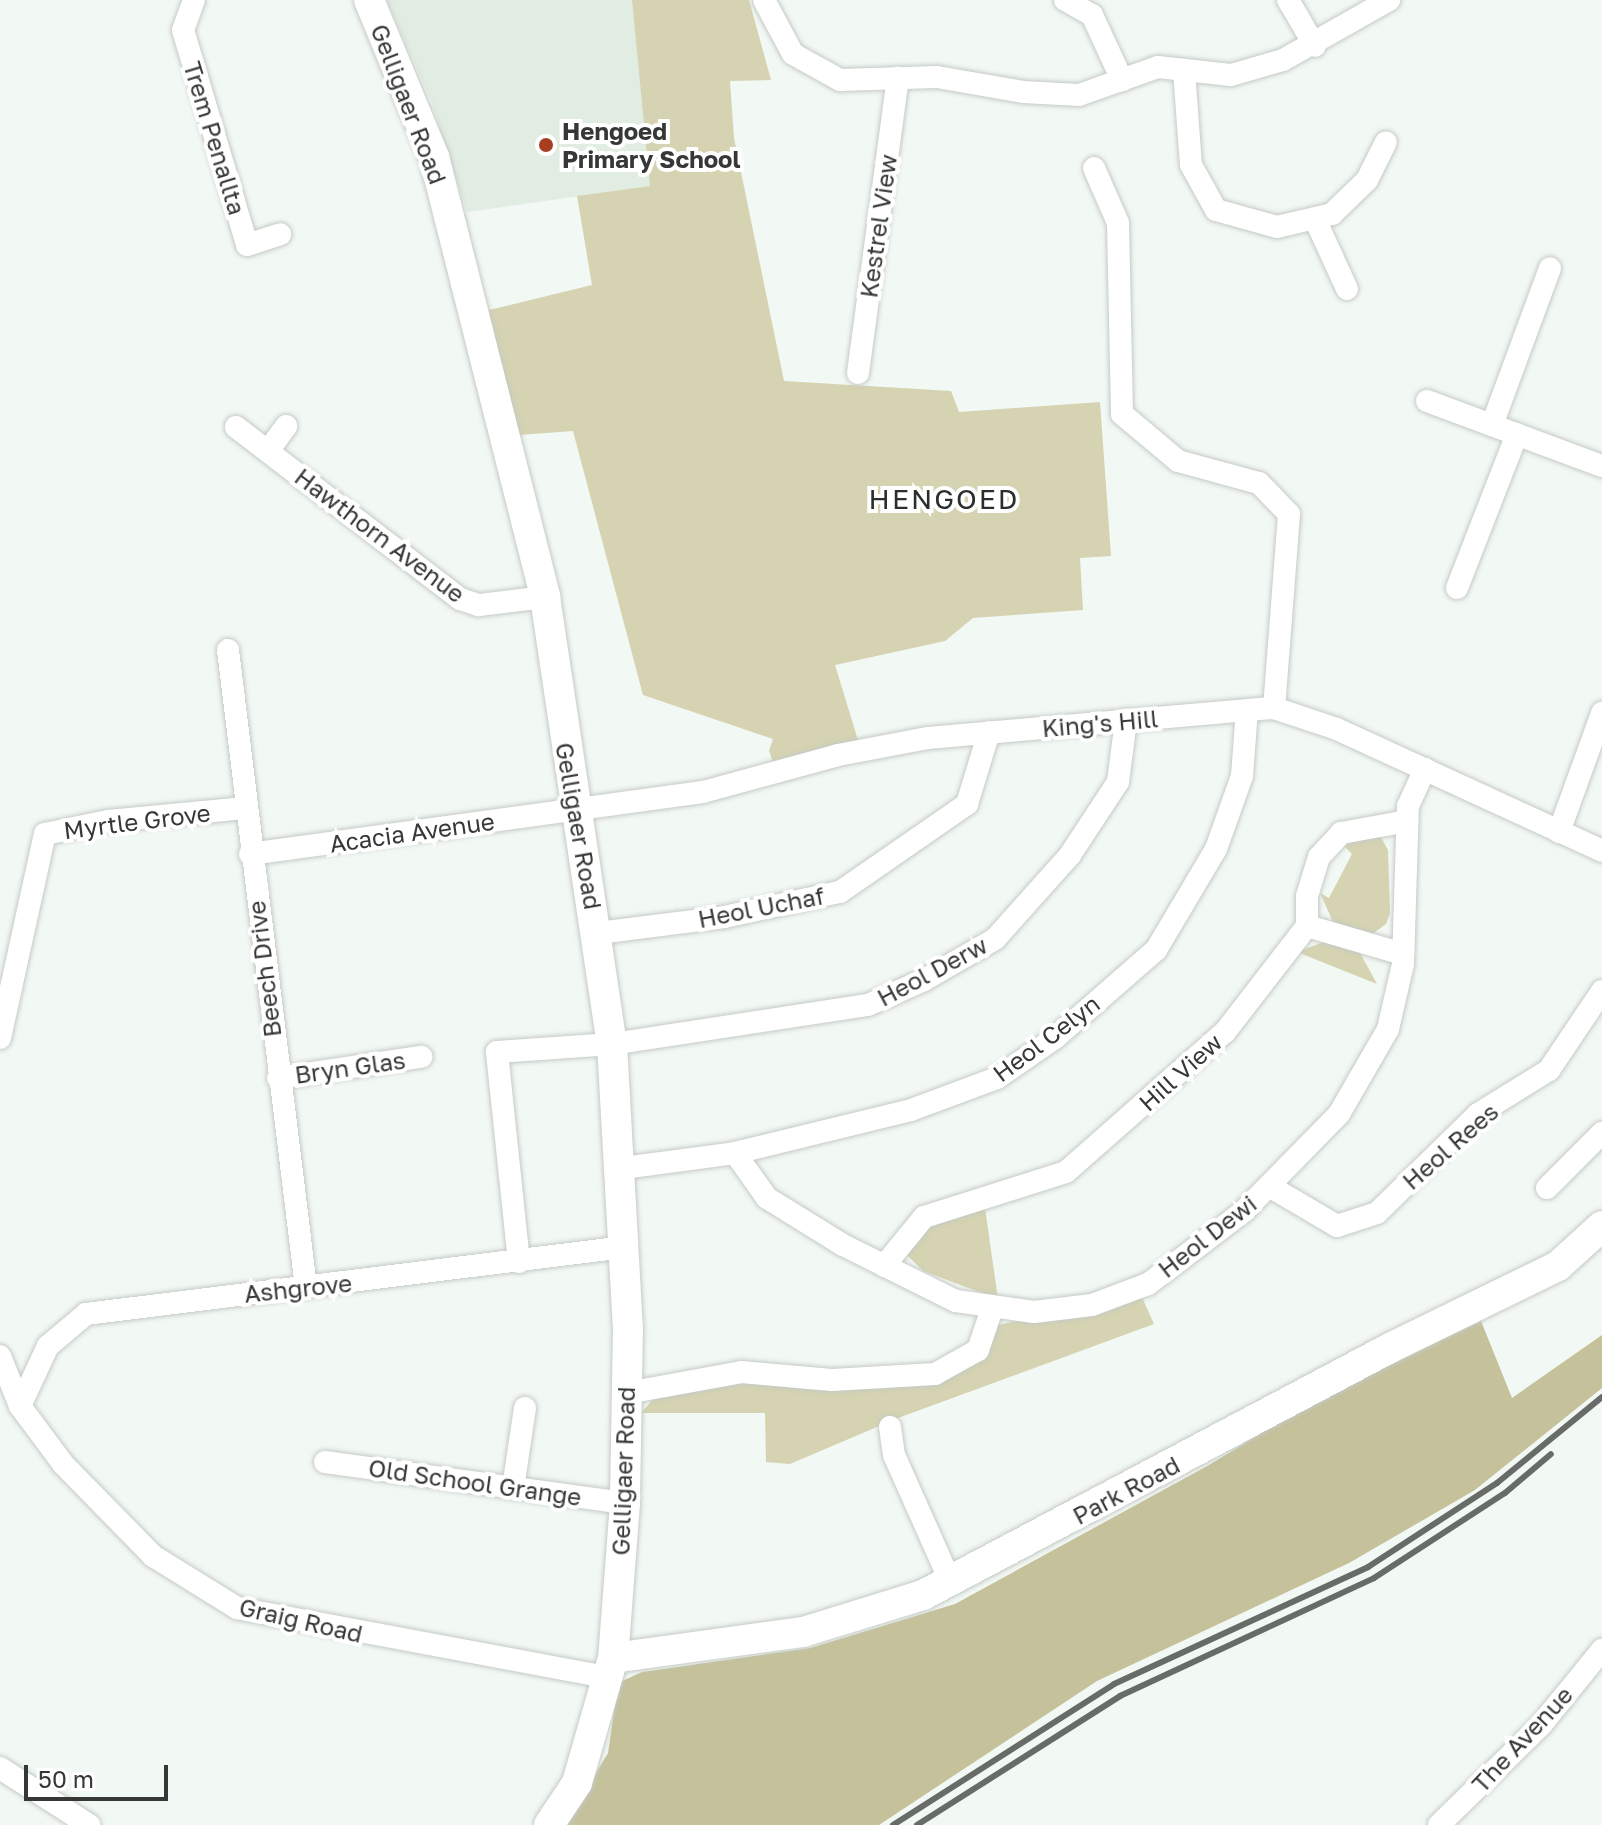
<!DOCTYPE html>
<html>
<head>
<meta charset="utf-8">
<style>
  body { margin:0 }
  #map { position:relative; width:1602px; height:1825px; overflow:hidden; background:#f2f8f3; font-family:"Golos Text",sans-serif }
  div>[style] { position:absolute }
  .built>* { inset:0; background:#e1ede3 }
  .green>* { inset:0; background:#d5d3b1 }
  .forest>* { inset:0; background:#c4c19b }
  .roads { filter:drop-shadow(0 0 2px #c5cac5) drop-shadow(0 0 2px #c5cac5) }
  .street>* { height:22px; margin:-11px; padding:0 11px; transform-origin:11px; border-radius:11px; background:#fff }
  .secondary>* { height:30px; margin:-15px; padding:0 15px; transform-origin:15px; border-radius:15px; background:#fff }
  .rail>* { height:6px; margin:-3px; padding:0 3px; transform-origin:3px; border-radius:3px; background:#686c69 }
  .dots>* { width:22px; height:22px; translate:-50% -50%; box-sizing:border-box; border:4px solid #fff; border-radius:50% }
  span { translate:-50% -50%; white-space:nowrap; text-align:center; line-height:1.15; -webkit-text-stroke:8px #fff; paint-order:stroke }
  .street-label { font-size:24px; color:#353836 }
  .poi-label { font-size:24px; color:#353836; font-weight:700 }
  .left { translate:0 -50%; text-align:left }
  .quarter-label { font-size:28px; color:#2b2f2b; letter-spacing:2px }
  .scale { position:absolute; left:24px; top:1765px; width:144px; height:36px; box-sizing:border-box; border:4px solid #353836; border-top:0; padding-left:10px; font-size:24px; line-height:28px; white-space:nowrap; color:#353836; -webkit-text-stroke:6px #fff; paint-order:stroke }
</style>
</head>
<body>
<div id="map">
  <div class="built">
    <i style="clip-path:polygon(387px 0,632px 0,651px 186px,467px 212px,432px 103px)"></i>
  </div>
  <div class="green">
    <i style="clip-path:polygon(632px 0,749px 0,771px 80px,730px 81px,734px 138px,784px 381px,951px 391px,959px 412px,1100px 402px,1111px 556px,1080px 558px,1083px 610px,973px 618px,945px 641px,835px 665px,858px 740px,775px 767px,769px 751px,773px 739px,643px 695px,573px 431px,519px 435px,485px 311px,592px 285px,577px 196px,650px 186px)"></i>
    <i style="clip-path:polygon(1378px 832px,1388px 850px,1390px 913px,1386px 924px,1371px 935px,1335px 926px,1320px 893px,1329px 898px,1352px 854px,1344px 846px)"></i>
    <i style="clip-path:polygon(1329px 940px,1359px 951px,1377px 984px,1297px 952px)"></i>
    <i style="clip-path:polygon(984px 1201px,998px 1299px,923px 1271px,906px 1254px,920px 1226px)"></i>
    <i style="clip-path:polygon(1141px 1295px,1154px 1324px,898px 1418px,790px 1464px,766px 1462px,765px 1413px,641px 1413px,655px 1397px,716px 1380px,935px 1377px,998px 1325px)"></i>
  </div>
  <div class="forest">
    <i style="clip-path:polygon(1481px 1321px,1512px 1398px,1602px 1335px,1602px 1388px,1475px 1490px,1349px 1563px,1097px 1681px,879px 1825px,565px 1825px,608px 1753px,618px 1683px,642px 1672px,810px 1648px,955px 1604px,1209px 1465px,1302px 1408px)"></i>
  </div>
  <div class="roads">
    <div class="street">
      <i style="left:194px;top:0;width:32px;rotate:110deg"></i>
      <i style="left:183px;top:30px;width:224px;rotate:73.4deg"></i>
      <i style="left:247px;top:245px;width:35px;rotate:-18deg"></i>
      <i style="left:764px;top:0;width:61px;rotate:61.8deg"></i>
      <i style="left:793px;top:54px;width:54px;rotate:29deg"></i>
      <i style="left:840px;top:80px;width:97px;rotate:-1.8deg"></i>
      <i style="left:937px;top:77px;width:87px;rotate:9.9deg"></i>
      <i style="left:1023px;top:92px;width:56px;rotate:3.1deg"></i>
      <i style="left:1079px;top:95px;width:84px;rotate:-19.5deg"></i>
      <i style="left:1158px;top:67px;width:73px;rotate:6.3deg"></i>
      <i style="left:1231px;top:75px;width:54px;rotate:-16.1deg"></i>
      <i style="left:1283px;top:60px;width:122px;rotate:-29.5deg"></i>
      <i style="left:1065px;top:0;width:31px;rotate:29deg"></i>
      <i style="left:1092px;top:15px;width:72px;rotate:65.2deg"></i>
      <i style="left:1288px;top:0;width:53px;rotate:59.6deg"></i>
      <i style="left:1184px;top:70px;width:95px;rotate:85.8deg"></i>
      <i style="left:1191px;top:165px;width:51px;rotate:60.9deg"></i>
      <i style="left:1216px;top:210px;width:63px;rotate:15.6deg"></i>
      <i style="left:1277px;top:227px;width:57px;rotate:-13.3deg"></i>
      <i style="left:1332px;top:214px;width:49px;rotate:-44.2deg"></i>
      <i style="left:1367px;top:180px;width:42px;rotate:-63.4deg"></i>
      <i style="left:1094px;top:168px;width:60px;rotate:66.4deg"></i>
      <i style="left:1118px;top:223px;width:191px;rotate:88.8deg"></i>
      <i style="left:1122px;top:414px;width:73px;rotate:40deg"></i>
      <i style="left:1178px;top:461px;width:84px;rotate:15.2deg"></i>
      <i style="left:1259px;top:483px;width:43px;rotate:45.9deg"></i>
      <i style="left:1289px;top:514px;width:195px;rotate:94.4deg"></i>
      <i style="left:1315px;top:219px;width:77px;rotate:65.4deg"></i>
      <i style="left:858px;top:373px;width:298px;rotate:-82.3deg"></i>
      <i style="left:1427px;top:401px;width:187px;rotate:20.4deg"></i>
      <i style="left:1492px;top:425px;width:167px;rotate:-69.7deg"></i>
      <i style="left:236px;top:427px;width:282px;rotate:37.5deg"></i>
      <i style="left:460px;top:599px;width:20px;rotate:18deg"></i>
      <i style="left:479px;top:605px;width:66px;rotate:-6.9deg"></i>
      <i style="left:268px;top:451px;width:31px;rotate:-54deg"></i>
      <i style="left:1457px;top:588px;width:165px;rotate:-68.7deg"></i>
      <i style="left:228px;top:650px;width:642px;rotate:83.02deg"></i>
      <i style="left:1559px;top:832px;width:127px;rotate:-70.1deg"></i>
      <i style="left:250px;top:854px;width:457px;rotate:-7.8deg"></i>
      <i style="left:703px;top:792px;width:140px;rotate:-15.3deg"></i>
      <i style="left:838px;top:755px;width:92px;rotate:-10.7deg"></i>
      <i style="left:928px;top:738px;width:347px;rotate:-5deg"></i>
      <i style="left:1274px;top:708px;width:66px;rotate:18.4deg"></i>
      <i style="left:1337px;top:729px;width:292px;rotate:24.7deg"></i>
      <i style="left:1307px;top:926px;width:100px;rotate:16.3deg"></i>
      <i style="left:598px;top:933px;width:127px;rotate:-7.2deg"></i>
      <i style="left:724px;top:917px;width:119px;rotate:-12.2deg"></i>
      <i style="left:840px;top:892px;width:155px;rotate:-34.7deg"></i>
      <i style="left:967px;top:804px;width:75px;rotate:-73deg"></i>
      <i style="left:0;top:1038px;width:209px;rotate:-77.6deg"></i>
      <i style="left:45px;top:834px;width:64px;rotate:-11.7deg"></i>
      <i style="left:108px;top:821px;width:138px;rotate:-5.4deg"></i>
      <i style="left:278px;top:1078px;width:145px;rotate:-8.4deg"></i>
      <i style="left:735px;top:1153px;width:55px;rotate:54.6deg"></i>
      <i style="left:767px;top:1198px;width:89px;rotate:31.7deg"></i>
      <i style="left:843px;top:1245px;width:126px;rotate:26.4deg"></i>
      <i style="left:956px;top:1301px;width:79px;rotate:8deg"></i>
      <i style="left:1034px;top:1312px;width:58px;rotate:-6.9deg"></i>
      <i style="left:1092px;top:1305px;width:60px;rotate:-20.6deg"></i>
      <i style="left:1148px;top:1284px;width:121px;rotate:-37.2deg"></i>
      <i style="left:1244px;top:1211px;width:136px;rotate:-45.6deg"></i>
      <i style="left:1339px;top:1114px;width:98px;rotate:-60deg"></i>
      <i style="left:1388px;top:1029px;width:67px;rotate:-77deg"></i>
      <i style="left:1403px;top:964px;width:158px;rotate:-88.2deg"></i>
      <i style="left:1408px;top:806px;width:41px;rotate:-65.3deg"></i>
      <i style="left:623px;top:1168px;width:113px;rotate:-7.6deg"></i>
      <i style="left:735px;top:1153px;width:181px;rotate:-13.7deg"></i>
      <i style="left:911px;top:1110px;width:92px;rotate:-20.4deg"></i>
      <i style="left:997px;top:1078px;width:70px;rotate:-34.6deg"></i>
      <i style="left:1055px;top:1038px;width:134px;rotate:-41.1deg"></i>
      <i style="left:1156px;top:950px;width:117px;rotate:-59.3deg"></i>
      <i style="left:1216px;top:849px;width:77px;rotate:-70.4deg"></i>
      <i style="left:1242px;top:776px;width:66px;rotate:-85.7deg"></i>
      <i style="left:1269px;top:1186px;width:79px;rotate:30.5deg"></i>
      <i style="left:1337px;top:1226px;width:42px;rotate:-18deg"></i>
      <i style="left:1377px;top:1213px;width:141px;rotate:-44.4deg"></i>
      <i style="left:1478px;top:1114px;width:84px;rotate:-31.8deg"></i>
      <i style="left:1549px;top:1070px;width:95px;rotate:-56.1deg"></i>
      <i style="left:1547px;top:1188px;width:78px;rotate:-45deg"></i>
      <i style="left:519px;top:1262px;width:211px;rotate:-96deg"></i>
      <i style="left:497px;top:1052px;width:115px;rotate:-4deg"></i>
      <i style="left:612px;top:1044px;width:259px;rotate:-8.7deg"></i>
      <i style="left:868px;top:1005px;width:61px;rotate:-24.1deg"></i>
      <i style="left:924px;top:980px;width:82px;rotate:-30deg"></i>
      <i style="left:995px;top:939px;width:113px;rotate:-48.2deg"></i>
      <i style="left:1070px;top:855px;width:87px;rotate:-56.7deg"></i>
      <i style="left:1118px;top:782px;width:63px;rotate:-82.6deg"></i>
      <i style="left:884px;top:1266px;width:63px;rotate:-50.8deg"></i>
      <i style="left:924px;top:1217px;width:149px;rotate:-17.6deg"></i>
      <i style="left:1066px;top:1172px;width:212px;rotate:-41.4deg"></i>
      <i style="left:1225px;top:1032px;width:134px;rotate:-52.3deg"></i>
      <i style="left:1307px;top:926px;width:30px;rotate:-90deg"></i>
      <i style="left:1307px;top:896px;width:41px;rotate:-72.9deg"></i>
      <i style="left:1319px;top:857px;width:33px;rotate:-47deg"></i>
      <i style="left:1341px;top:833px;width:67px;rotate:-10.3deg"></i>
      <i style="left:0;top:1356px;width:54px;rotate:68.2deg"></i>
      <i style="left:20px;top:1406px;width:72px;rotate:53.4deg"></i>
      <i style="left:63px;top:1464px;width:129px;rotate:45.6deg"></i>
      <i style="left:153px;top:1556px;width:99px;rotate:31.8deg"></i>
      <i style="left:237px;top:1608px;width:380px;rotate:10.6deg"></i>
      <i style="left:627px;top:1393px;width:116px;rotate:-10.4deg"></i>
      <i style="left:741px;top:1372px;width:91px;rotate:5deg"></i>
      <i style="left:832px;top:1380px;width:103px;rotate:-3.3deg"></i>
      <i style="left:935px;top:1374px;width:49px;rotate:-29.2deg"></i>
      <i style="left:978px;top:1350px;width:46px;rotate:-71.2deg"></i>
      <i style="left:20px;top:1406px;width:66px;rotate:-65deg"></i>
      <i style="left:48px;top:1346px;width:50px;rotate:-40.1deg"></i>
      <i style="left:86px;top:1314px;width:543px;rotate:-7.09deg"></i>
      <i style="left:890px;top:1427px;width:28px;rotate:82deg"></i>
      <i style="left:894px;top:1455px;width:140px;rotate:66deg"></i>
      <i style="left:325px;top:1462px;width:303px;rotate:7.8deg"></i>
      <i style="left:513px;top:1488px;width:81px;rotate:-81.5deg"></i>
      <i style="left:0;top:1768px;width:106px;rotate:32.6deg"></i>
      <i style="left:1439px;top:1825px;width:143px;rotate:-44.4deg"></i>
      <i style="left:1541px;top:1725px;width:97px;rotate:-50.9deg"></i>
    </div>
    <div class="secondary">
      <i style="left:369px;top:0;width:170px;rotate:67.5deg"></i>
      <i style="left:434px;top:157px;width:454px;rotate:75.8deg"></i>
      <i style="left:545px;top:597px;width:452px;rotate:81.5deg"></i>
      <i style="left:612px;top:1044px;width:283px;rotate:86.8deg"></i>
      <i style="left:628px;top:1327px;width:176px;rotate:91deg"></i>
      <i style="left:625px;top:1503px;width:155px;rotate:94.4deg"></i>
      <i style="left:613px;top:1658px;width:130px;rotate:106.1deg"></i>
      <i style="left:577px;top:1783px;width:50px;rotate:123.7deg"></i>
      <i style="left:613px;top:1658px;width:192px;rotate:-7.8deg"></i>
      <i style="left:803px;top:1632px;width:126px;rotate:-17.1deg"></i>
      <i style="left:923px;top:1595px;width:528px;rotate:-27.87deg"></i>
      <i style="left:1390px;top:1348px;width:187px;rotate:-26deg"></i>
      <i style="left:1558px;top:1266px;width:59px;rotate:-42.3deg"></i>
    </div>
  </div>
  <div class="rail">
    <i style="left:893px;top:1825px;width:262px;rotate:-32.5deg"></i>
    <i style="left:1114px;top:1684px;width:280px;rotate:-24.7deg"></i>
    <i style="left:1368px;top:1567px;width:154px;rotate:-33.1deg"></i>
    <i style="left:1497px;top:1483px;width:136px;rotate:-39.3deg"></i>
    <i style="left:917px;top:1825px;width:241px;rotate:-32.4deg"></i>
    <i style="left:1120px;top:1696px;width:280px;rotate:-24.9deg"></i>
    <i style="left:1374px;top:1578px;width:156px;rotate:-33deg"></i>
    <i style="left:1505px;top:1493px;width:60px;rotate:-40.3deg"></i>
  </div>
  <div class="dots">
    <i style="left:546px;top:145px;background:#a73e22"></i>
  </div>
  <div class="street-label">
    <span style="left:409px;top:104px;rotate:69deg">Gelligaer Road</span>
    <span style="left:215px;top:138px;rotate:73deg">Trem Penallta</span>
    <span style="left:878px;top:226px;rotate:-82deg">Kestrel View</span>
    <span style="left:380px;top:535px;rotate:37deg">Hawthorn Avenue</span>
    <span style="left:1100px;top:723px;rotate:-5deg">King's Hill</span>
    <span style="left:137px;top:821px;rotate:-7deg">Myrtle Grove</span>
    <span style="left:579px;top:826px;rotate:80deg">Gelligaer Road</span>
    <span style="left:412px;top:832px;rotate:-8deg">Acacia Avenue</span>
    <span style="left:761px;top:907px;rotate:-11deg">Heol Uchaf</span>
    <span style="left:264px;top:969px;rotate:-97deg">Beech Drive</span>
    <span style="left:932px;top:971px;rotate:-28deg">Heol Derw</span>
    <span style="left:1046px;top:1038px;rotate:-37deg">Heol Celyn</span>
    <span style="left:350px;top:1067px;rotate:-8deg">Bryn Glas</span>
    <span style="left:1180px;top:1072px;rotate:-42deg">Hill View</span>
    <span style="left:1450px;top:1146px;rotate:-41deg">Heol Rees</span>
    <span style="left:1207px;top:1236px;rotate:-38deg">Heol Dewi</span>
    <span style="left:298px;top:1288px;rotate:-6deg">Ashgrove</span>
    <span style="left:623px;top:1471px;rotate:-88deg">Gelligaer Road</span>
    <span style="left:475px;top:1482px;rotate:8deg">Old School Grange</span>
    <span style="left:1126px;top:1490px;rotate:-28deg">Park Road</span>
    <span style="left:301px;top:1620px;rotate:13deg">Graig Road</span>
    <span style="left:1522px;top:1739px;rotate:-47deg">The Avenue</span>
  </div>
  <div class="poi-label">
    <span class="left" style="left:562px;top:145px">Hengoed<br>Primary School</span>
  </div>
  <div class="quarter-label">
    <span style="left:944px;top:499px">HENGOED</span>
  </div>
  <div class="scale">50 m</div>
</div>
</body>
</html>
